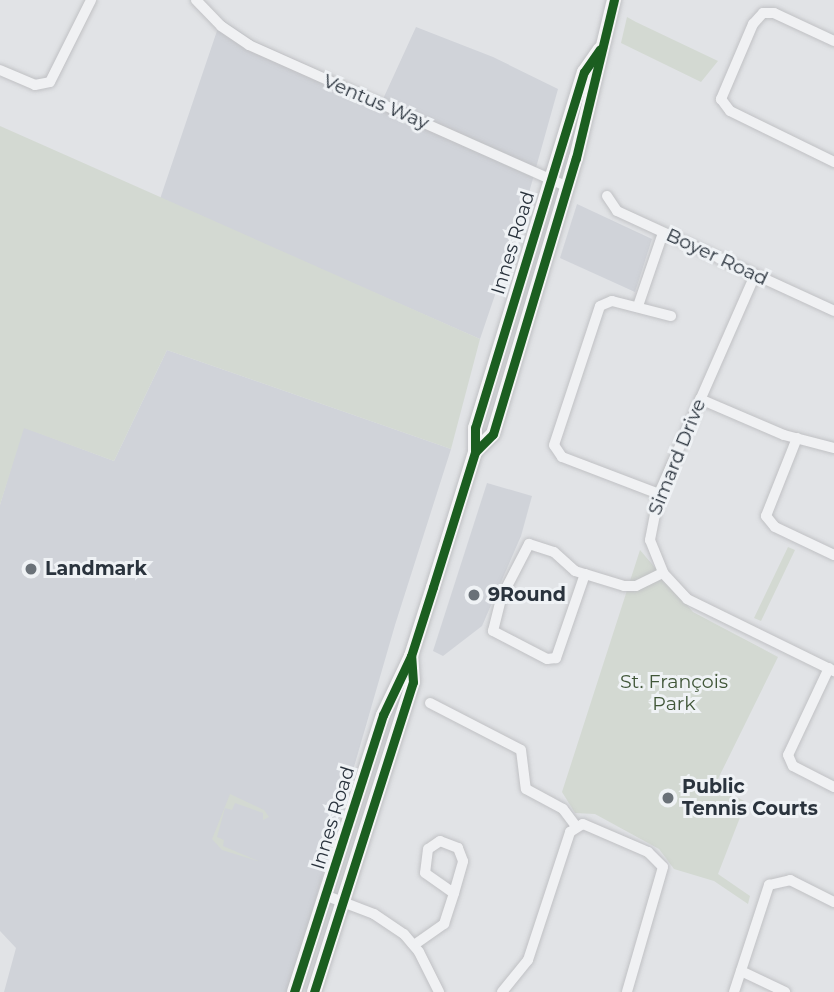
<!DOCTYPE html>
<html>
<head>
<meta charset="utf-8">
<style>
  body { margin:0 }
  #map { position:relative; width:834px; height:992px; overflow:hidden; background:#e1e3e6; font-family:Montserrat,sans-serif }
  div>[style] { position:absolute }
  .built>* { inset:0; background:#d0d3d9 }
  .green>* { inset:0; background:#d3d9d2 }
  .roads { filter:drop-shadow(0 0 2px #c0c1c4) drop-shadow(0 0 2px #c0c1c4) }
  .minor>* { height:10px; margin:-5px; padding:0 5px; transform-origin:5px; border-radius:5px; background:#f0f1f3 }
  .major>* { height:14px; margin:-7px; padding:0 7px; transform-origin:7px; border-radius:7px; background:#f5f5f6 }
  .cycleway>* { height:9px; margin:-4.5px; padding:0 4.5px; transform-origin:4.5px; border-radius:4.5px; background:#1b5e20 }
  .dots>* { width:19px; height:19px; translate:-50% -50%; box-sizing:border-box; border:4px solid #eff2f5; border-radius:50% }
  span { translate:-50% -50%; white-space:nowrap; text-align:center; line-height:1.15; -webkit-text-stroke:6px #eff2f5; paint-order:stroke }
  .street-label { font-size:19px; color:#2a333d }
  .poi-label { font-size:19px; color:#2a333d; font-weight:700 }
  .left { translate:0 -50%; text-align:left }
  .park-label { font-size:19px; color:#415739 }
</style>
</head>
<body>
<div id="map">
  <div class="built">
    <i style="clip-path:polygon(221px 19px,254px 41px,383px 99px,416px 27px,493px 57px,558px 89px,525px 207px,480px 339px,160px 199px)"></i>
    <i style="clip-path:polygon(577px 204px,652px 239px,635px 292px,560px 258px)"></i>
    <i style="clip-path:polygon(167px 350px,451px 449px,395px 625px,289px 992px,4px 992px,16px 948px,0 931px,0 505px,23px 427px,114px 461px)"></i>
    <i style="clip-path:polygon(487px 483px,532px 496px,521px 536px,482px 626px,443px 656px,433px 651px)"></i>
  </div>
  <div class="green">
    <i style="clip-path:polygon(627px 17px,636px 22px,718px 61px,701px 82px,621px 43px)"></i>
    <i style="clip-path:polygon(0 126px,480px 339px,451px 449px,167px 350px,114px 461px,24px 428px,0 505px)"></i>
    <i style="clip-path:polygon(788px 547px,795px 550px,761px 621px,754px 618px)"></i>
    <i style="clip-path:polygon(640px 550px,693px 612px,778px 657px,715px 785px,746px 802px,718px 874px,750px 896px,748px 904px,714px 881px,674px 869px,659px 849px,595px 814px,575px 813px,562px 792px)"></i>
    <i style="clip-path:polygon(230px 794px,264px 810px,269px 817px,263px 820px,263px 813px,235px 803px,232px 810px,225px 808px,217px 837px,224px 840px,223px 846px,261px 862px,222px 850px,212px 839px)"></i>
  </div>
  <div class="roads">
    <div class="minor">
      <i style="left:196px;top:0;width:36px;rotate:46deg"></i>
      <i style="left:221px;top:26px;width:34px;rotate:34deg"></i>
      <i style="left:249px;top:45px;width:349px;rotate:24deg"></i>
      <i style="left:834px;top:41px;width:66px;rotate:-155deg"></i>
      <i style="left:774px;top:13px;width:11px;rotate:180deg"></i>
      <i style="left:763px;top:13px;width:15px;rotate:132deg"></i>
      <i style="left:753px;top:24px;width:82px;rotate:113.1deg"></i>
      <i style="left:721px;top:99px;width:15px;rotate:53deg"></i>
      <i style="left:730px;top:111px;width:116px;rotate:26.1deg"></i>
      <i style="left:0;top:70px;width:38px;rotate:23deg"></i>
      <i style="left:35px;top:85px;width:15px;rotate:-11deg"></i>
      <i style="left:50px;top:82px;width:92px;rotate:-63.4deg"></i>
      <i style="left:607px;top:196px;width:18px;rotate:56deg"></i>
      <i style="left:617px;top:211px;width:239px;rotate:24.7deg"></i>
      <i style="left:755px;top:275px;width:239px;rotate:113.7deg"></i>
      <i style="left:659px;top:494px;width:47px;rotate:101.1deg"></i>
      <i style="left:650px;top:540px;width:35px;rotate:68deg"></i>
      <i style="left:663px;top:573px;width:35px;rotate:47deg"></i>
      <i style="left:687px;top:599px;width:164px;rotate:26.1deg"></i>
      <i style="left:638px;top:306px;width:77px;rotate:-71.1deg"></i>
      <i style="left:700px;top:399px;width:91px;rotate:23.2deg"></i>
      <i style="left:784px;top:435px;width:52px;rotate:14.6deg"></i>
      <i style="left:797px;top:438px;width:84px;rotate:111.7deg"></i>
      <i style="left:766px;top:516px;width:14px;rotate:51deg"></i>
      <i style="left:775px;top:527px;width:65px;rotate:25.4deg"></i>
      <i style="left:659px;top:494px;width:104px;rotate:-159.1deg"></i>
      <i style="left:562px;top:457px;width:14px;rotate:-124deg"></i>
      <i style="left:554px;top:445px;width:146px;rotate:-71.7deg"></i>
      <i style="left:600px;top:306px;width:13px;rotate:-23deg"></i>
      <i style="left:612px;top:301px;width:61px;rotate:14.3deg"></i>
      <i style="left:585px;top:574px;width:89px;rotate:109deg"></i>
      <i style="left:556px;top:658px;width:9px;rotate:174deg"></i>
      <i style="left:547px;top:659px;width:61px;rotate:-152.6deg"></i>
      <i style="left:493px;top:631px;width:34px;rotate:-76deg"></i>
      <i style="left:501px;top:598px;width:61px;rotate:-62.6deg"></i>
      <i style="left:529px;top:544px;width:26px;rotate:18deg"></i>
      <i style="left:554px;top:552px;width:28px;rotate:42deg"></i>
      <i style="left:575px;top:571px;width:10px;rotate:17deg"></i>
      <i style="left:585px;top:574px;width:41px;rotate:17.1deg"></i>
      <i style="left:624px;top:586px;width:12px"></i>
      <i style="left:636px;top:586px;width:30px;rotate:-26deg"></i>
      <i style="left:829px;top:668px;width:96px;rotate:115.2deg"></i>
      <i style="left:788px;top:755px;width:12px;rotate:66deg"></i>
      <i style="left:793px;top:766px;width:46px;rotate:27.1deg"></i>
      <i style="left:430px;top:703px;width:102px;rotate:27.3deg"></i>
      <i style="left:521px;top:750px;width:39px;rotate:83deg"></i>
      <i style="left:526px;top:789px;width:42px;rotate:28.4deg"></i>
      <i style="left:563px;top:809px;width:21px;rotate:53deg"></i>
      <i style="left:327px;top:896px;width:50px;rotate:21deg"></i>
      <i style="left:374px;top:914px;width:36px;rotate:34deg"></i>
      <i style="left:404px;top:934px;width:23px;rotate:50deg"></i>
      <i style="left:419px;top:952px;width:45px;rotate:63.4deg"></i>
      <i style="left:414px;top:945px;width:37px;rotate:-35deg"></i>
      <i style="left:444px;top:924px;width:33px;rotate:-72deg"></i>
      <i style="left:454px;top:893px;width:33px;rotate:-74deg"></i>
      <i style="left:463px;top:861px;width:14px;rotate:-111deg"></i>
      <i style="left:458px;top:848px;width:19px;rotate:-159deg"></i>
      <i style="left:440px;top:841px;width:14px;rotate:146deg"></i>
      <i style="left:428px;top:849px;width:24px;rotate:97deg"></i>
      <i style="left:425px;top:873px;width:35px;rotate:35deg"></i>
      <i style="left:741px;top:971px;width:49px;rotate:25.5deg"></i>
      <i style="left:502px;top:992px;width:41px;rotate:-50.9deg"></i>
      <i style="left:528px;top:960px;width:135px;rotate:-71.8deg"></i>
      <i style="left:570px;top:832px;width:15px;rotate:-32deg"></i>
      <i style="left:583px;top:824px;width:71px;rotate:23.3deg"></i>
      <i style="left:648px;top:852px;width:21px;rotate:45deg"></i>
      <i style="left:663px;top:867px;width:130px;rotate:106.1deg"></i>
      <i style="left:734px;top:992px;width:113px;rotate:-71.9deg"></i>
      <i style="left:769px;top:885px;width:22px;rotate:-13deg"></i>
      <i style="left:790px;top:880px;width:49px;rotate:26.6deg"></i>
    </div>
    <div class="major">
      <i style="left:475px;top:452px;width:25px;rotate:-45deg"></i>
      <i style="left:493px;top:434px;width:288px;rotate:-73.3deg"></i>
      <i style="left:576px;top:158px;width:163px;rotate:-76.5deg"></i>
      <i style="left:294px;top:992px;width:291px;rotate:-72.2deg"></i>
      <i style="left:383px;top:715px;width:65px;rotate:-64.6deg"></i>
      <i style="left:411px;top:656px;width:72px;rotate:-72.3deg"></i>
      <i style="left:433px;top:587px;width:141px;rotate:-72.7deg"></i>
      <i style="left:475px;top:452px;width:24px;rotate:-90deg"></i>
      <i style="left:475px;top:428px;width:372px;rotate:-73deg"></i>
      <i style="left:584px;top:72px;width:28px;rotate:-55deg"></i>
      <i style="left:314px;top:992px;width:325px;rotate:-72.3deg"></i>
      <i style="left:413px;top:682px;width:26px;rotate:-94deg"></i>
    </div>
  </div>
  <div class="cycleway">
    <i style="left:475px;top:452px;width:25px;rotate:-45deg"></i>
    <i style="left:493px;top:434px;width:288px;rotate:-73.3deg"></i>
    <i style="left:576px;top:158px;width:163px;rotate:-76.5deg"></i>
    <i style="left:294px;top:992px;width:291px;rotate:-72.2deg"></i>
    <i style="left:383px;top:715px;width:65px;rotate:-64.6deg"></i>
    <i style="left:411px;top:656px;width:72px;rotate:-72.3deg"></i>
    <i style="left:433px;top:587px;width:141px;rotate:-72.7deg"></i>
    <i style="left:475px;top:452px;width:24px;rotate:-90deg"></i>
    <i style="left:475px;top:428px;width:372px;rotate:-73deg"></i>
    <i style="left:584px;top:72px;width:28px;rotate:-55deg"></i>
    <i style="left:314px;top:992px;width:325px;rotate:-72.3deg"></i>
    <i style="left:413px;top:682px;width:26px;rotate:-94deg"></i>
  </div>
  <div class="dots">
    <i style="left:31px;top:569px;background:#6a7178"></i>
    <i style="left:474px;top:595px;background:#6a7178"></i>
    <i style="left:668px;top:798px;background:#6a7178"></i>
  </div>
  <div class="street-label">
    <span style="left:376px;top:102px;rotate:23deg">Ventus Way</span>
    <span style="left:513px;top:243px;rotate:-73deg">Innes Road</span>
    <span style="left:717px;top:257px;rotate:25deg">Boyer Road</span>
    <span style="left:677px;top:457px;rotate:-68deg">Simard Drive</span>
    <span style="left:333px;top:818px;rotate:-73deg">Innes Road</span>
  </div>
  <div class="poi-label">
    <span class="left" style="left:45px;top:569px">Landmark</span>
    <span class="left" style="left:488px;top:595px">9Round</span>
    <span class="left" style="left:682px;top:798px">Public<br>Tennis Courts</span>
  </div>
  <div class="park-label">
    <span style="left:674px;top:693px">St. François<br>Park</span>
  </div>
</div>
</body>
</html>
